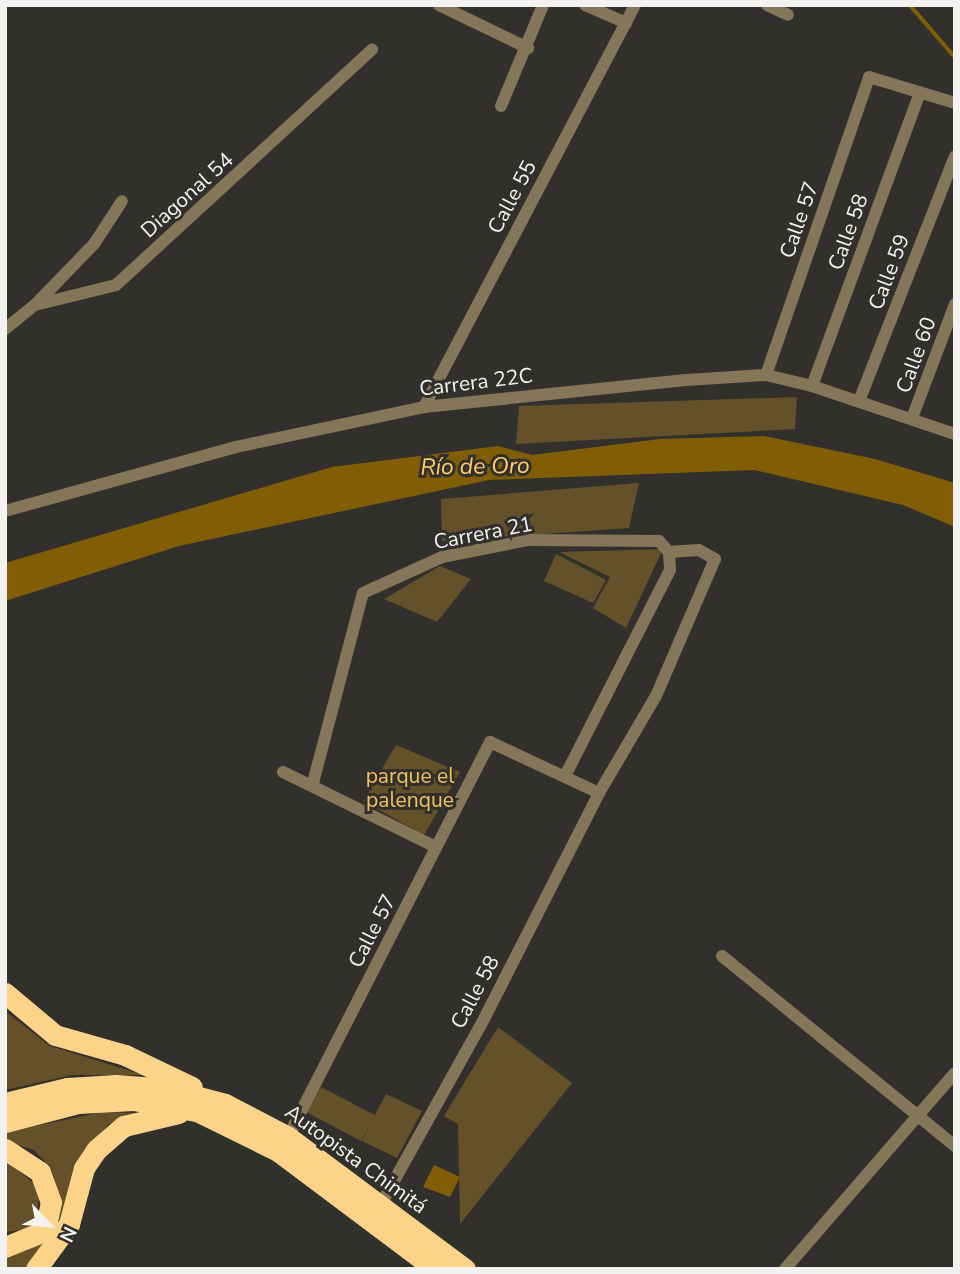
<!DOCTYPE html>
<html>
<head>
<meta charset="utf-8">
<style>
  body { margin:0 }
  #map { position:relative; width:960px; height:1274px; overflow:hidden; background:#32302d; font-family:"Nunito Sans",sans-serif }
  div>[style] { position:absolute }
  .green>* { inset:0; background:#645029 }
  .water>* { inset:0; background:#815e06 }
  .stream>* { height:3.5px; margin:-1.75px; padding:0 1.75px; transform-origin:1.75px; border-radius:1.75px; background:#815e06 }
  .street>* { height:12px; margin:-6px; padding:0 6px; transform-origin:6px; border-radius:6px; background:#857559 }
  .highway>* { height:21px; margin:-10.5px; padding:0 10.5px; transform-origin:10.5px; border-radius:10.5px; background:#fbd48a }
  span { translate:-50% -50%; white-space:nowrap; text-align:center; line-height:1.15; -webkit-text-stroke:6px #32302d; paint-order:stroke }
  .street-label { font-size:21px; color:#f4f2f0 }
  .park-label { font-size:21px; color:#f4c25c }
  .water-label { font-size:23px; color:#ffcc67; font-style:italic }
  .frame { position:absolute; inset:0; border:7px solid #f4f2f0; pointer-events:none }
  .north { position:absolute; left:14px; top:1190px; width:70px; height:70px; -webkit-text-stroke:5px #32302d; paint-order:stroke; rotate:116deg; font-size:19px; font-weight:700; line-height:28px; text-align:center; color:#f4f2f0 }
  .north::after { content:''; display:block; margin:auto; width:24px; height:32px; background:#f4f2f0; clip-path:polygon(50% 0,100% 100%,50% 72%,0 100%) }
</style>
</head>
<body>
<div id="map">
  <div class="green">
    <i style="clip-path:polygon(797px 397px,795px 429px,516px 444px,519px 406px)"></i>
    <i style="clip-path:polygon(639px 483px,629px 528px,442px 541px,441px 499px)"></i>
    <i style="clip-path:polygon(663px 549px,626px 628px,593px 608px,610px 577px,559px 552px)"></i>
    <i style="clip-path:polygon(556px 554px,606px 580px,593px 603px,544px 581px)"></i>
    <i style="clip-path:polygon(440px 566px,471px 579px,437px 622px,384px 599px)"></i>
    <i style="clip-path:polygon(396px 745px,460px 772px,424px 835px,363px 801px)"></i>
    <i style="clip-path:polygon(5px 1011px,50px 1046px,144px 1075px,72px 1075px,5px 1090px)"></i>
    <i style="clip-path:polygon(498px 1027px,572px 1083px,460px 1224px,458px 1124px,444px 1116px)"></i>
    <i style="clip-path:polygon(321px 1087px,375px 1115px,386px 1094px,422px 1111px,397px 1158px,362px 1141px,370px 1125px,361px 1141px,306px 1112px)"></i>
    <i style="clip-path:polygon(103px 1112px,139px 1113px,109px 1124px,77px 1162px,72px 1200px,38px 1259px,22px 1269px,5px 1269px,5px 1256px,27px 1251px,44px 1238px,60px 1198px,51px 1168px,34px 1150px,5px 1141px,5px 1132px)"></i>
    <i style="clip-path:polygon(5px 1160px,41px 1189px,35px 1222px,24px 1230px,5px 1232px)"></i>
  </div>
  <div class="water">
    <i style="clip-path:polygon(764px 436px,875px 459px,955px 483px,955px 527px,903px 505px,755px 470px,489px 480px,179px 546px,5px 601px,5px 563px,332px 467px,498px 446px,532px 455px,660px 439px)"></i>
    <i style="clip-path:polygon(434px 1165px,460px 1177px,450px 1197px,423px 1187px)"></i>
  </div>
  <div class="stream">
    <i style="left:910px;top:5px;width:69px;rotate:49.1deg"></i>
  </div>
  <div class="street">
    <i style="left:439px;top:5px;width:99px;rotate:25.8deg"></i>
    <i style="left:585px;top:5px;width:45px;rotate:23.7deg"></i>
    <i style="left:767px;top:5px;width:23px;rotate:25deg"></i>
    <i style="left:501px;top:106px;width:109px;rotate:-67.4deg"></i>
    <i style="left:35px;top:305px;width:85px;rotate:-46deg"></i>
    <i style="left:94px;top:244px;width:51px;rotate:-56.9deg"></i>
    <i style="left:5px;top:329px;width:38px;rotate:-39deg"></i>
    <i style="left:35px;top:305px;width:83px;rotate:-13.9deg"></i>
    <i style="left:116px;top:285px;width:348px;rotate:-42.6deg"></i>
    <i style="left:766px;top:375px;width:315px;rotate:-70.9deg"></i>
    <i style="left:869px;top:77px;width:90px;rotate:16.8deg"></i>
    <i style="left:812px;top:386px;width:313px;rotate:-69.8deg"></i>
    <i style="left:859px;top:401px;width:263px;rotate:-68.6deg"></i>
    <i style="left:424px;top:407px;width:454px;rotate:-62.3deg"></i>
    <i style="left:912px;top:418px;width:122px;rotate:-69.3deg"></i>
    <i style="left:5px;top:511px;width:240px;rotate:-15.5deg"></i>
    <i style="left:236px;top:447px;width:192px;rotate:-12deg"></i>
    <i style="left:424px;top:407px;width:263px;rotate:-5.9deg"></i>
    <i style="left:686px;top:380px;width:80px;rotate:-3.6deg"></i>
    <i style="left:766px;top:375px;width:47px;rotate:13.4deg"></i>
    <i style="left:812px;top:386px;width:151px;rotate:18.6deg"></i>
    <i style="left:283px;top:772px;width:170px;rotate:26.1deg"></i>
    <i style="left:313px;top:783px;width:196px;rotate:-75.3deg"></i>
    <i style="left:363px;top:593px;width:87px;rotate:-24.5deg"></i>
    <i style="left:442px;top:557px;width:88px;rotate:-11.2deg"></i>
    <i style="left:528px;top:540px;width:131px;rotate:0.4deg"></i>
    <i style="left:659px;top:541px;width:15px;rotate:48deg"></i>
    <i style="left:669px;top:552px;width:18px;rotate:87deg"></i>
    <i style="left:670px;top:570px;width:231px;rotate:117deg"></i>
    <i style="left:722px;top:956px;width:301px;rotate:39.2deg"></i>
    <i style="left:288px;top:1137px;width:444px;rotate:-62.9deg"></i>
    <i style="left:490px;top:742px;width:120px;rotate:25.1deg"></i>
    <i style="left:380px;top:1206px;width:216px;rotate:-60.9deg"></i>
    <i style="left:485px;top:1017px;width:251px;rotate:-63deg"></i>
    <i style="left:599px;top:793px;width:113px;rotate:-59.6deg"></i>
    <i style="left:656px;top:696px;width:149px;rotate:-66.7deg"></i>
    <i style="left:715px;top:559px;width:18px;rotate:-151deg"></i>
    <i style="left:699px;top:550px;width:30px;rotate:176deg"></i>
    <i style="left:785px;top:1269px;width:259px;rotate:-49.1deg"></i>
  </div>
  <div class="highway">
    <i style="left:5px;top:993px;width:65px;rotate:40deg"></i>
    <i style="left:55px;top:1035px;width:73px;rotate:15.9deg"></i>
    <i style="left:125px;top:1055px;width:74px;rotate:25.5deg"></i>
    <i style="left:5px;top:1103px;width:64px;rotate:-13.6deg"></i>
    <i style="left:67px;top:1088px;width:49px;rotate:-3.5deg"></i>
    <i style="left:116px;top:1085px;width:52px;rotate:4.4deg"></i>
    <i style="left:168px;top:1089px;width:59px;rotate:14.7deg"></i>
    <i style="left:225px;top:1104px;width:71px;rotate:27.6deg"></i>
    <i style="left:288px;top:1137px;width:221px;rotate:36.7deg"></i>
    <i style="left:5px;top:1122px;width:75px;rotate:-14.6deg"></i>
    <i style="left:78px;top:1103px;width:55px;rotate:-3.1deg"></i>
    <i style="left:133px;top:1100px;width:65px;rotate:9.8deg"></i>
    <i style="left:197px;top:1111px;width:90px;rotate:26.3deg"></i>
    <i style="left:278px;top:1151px;width:196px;rotate:36.9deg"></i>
    <i style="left:5px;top:1149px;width:42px;rotate:33.3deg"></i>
    <i style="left:40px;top:1172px;width:32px;rotate:70deg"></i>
    <i style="left:51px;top:1202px;width:19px;rotate:102deg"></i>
    <i style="left:47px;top:1221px;width:16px;rotate:128deg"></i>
    <i style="left:37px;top:1234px;width:35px;rotate:158deg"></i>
    <i style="left:36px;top:1269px;width:56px;rotate:-53.7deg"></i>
    <i style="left:69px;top:1224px;width:58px;rotate:-75deg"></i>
    <i style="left:84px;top:1168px;width:22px;rotate:-56deg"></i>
    <i style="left:96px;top:1150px;width:37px;rotate:-41deg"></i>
    <i style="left:124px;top:1126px;width:56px;rotate:-13.5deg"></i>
  </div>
  <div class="street-label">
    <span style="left:187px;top:195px;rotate:-42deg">Diagonal 54</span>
    <span style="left:512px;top:197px;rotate:-62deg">Calle 55</span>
    <span style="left:799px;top:220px;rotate:-71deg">Calle 57</span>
    <span style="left:848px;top:232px;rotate:-70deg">Calle 58</span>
    <span style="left:889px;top:272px;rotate:-69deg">Calle 59</span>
    <span style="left:916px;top:355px;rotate:-70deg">Calle 60</span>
    <span style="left:476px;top:382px;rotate:-7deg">Carrera 22C</span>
    <span style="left:483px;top:533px;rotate:-11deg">Carrera 21</span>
    <span style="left:372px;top:931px;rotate:-63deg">Calle 57</span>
    <span style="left:475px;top:992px;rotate:-62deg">Calle 58</span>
    <span style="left:356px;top:1159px;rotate:36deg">Autopista Chimitá</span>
  </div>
  <div class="park-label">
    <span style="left:410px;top:788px">parque el<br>palenque</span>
  </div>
  <div class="water-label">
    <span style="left:475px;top:467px;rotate:-1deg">Río de Oro</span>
  </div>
  <div class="frame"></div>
  <div class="north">N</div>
</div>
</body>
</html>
